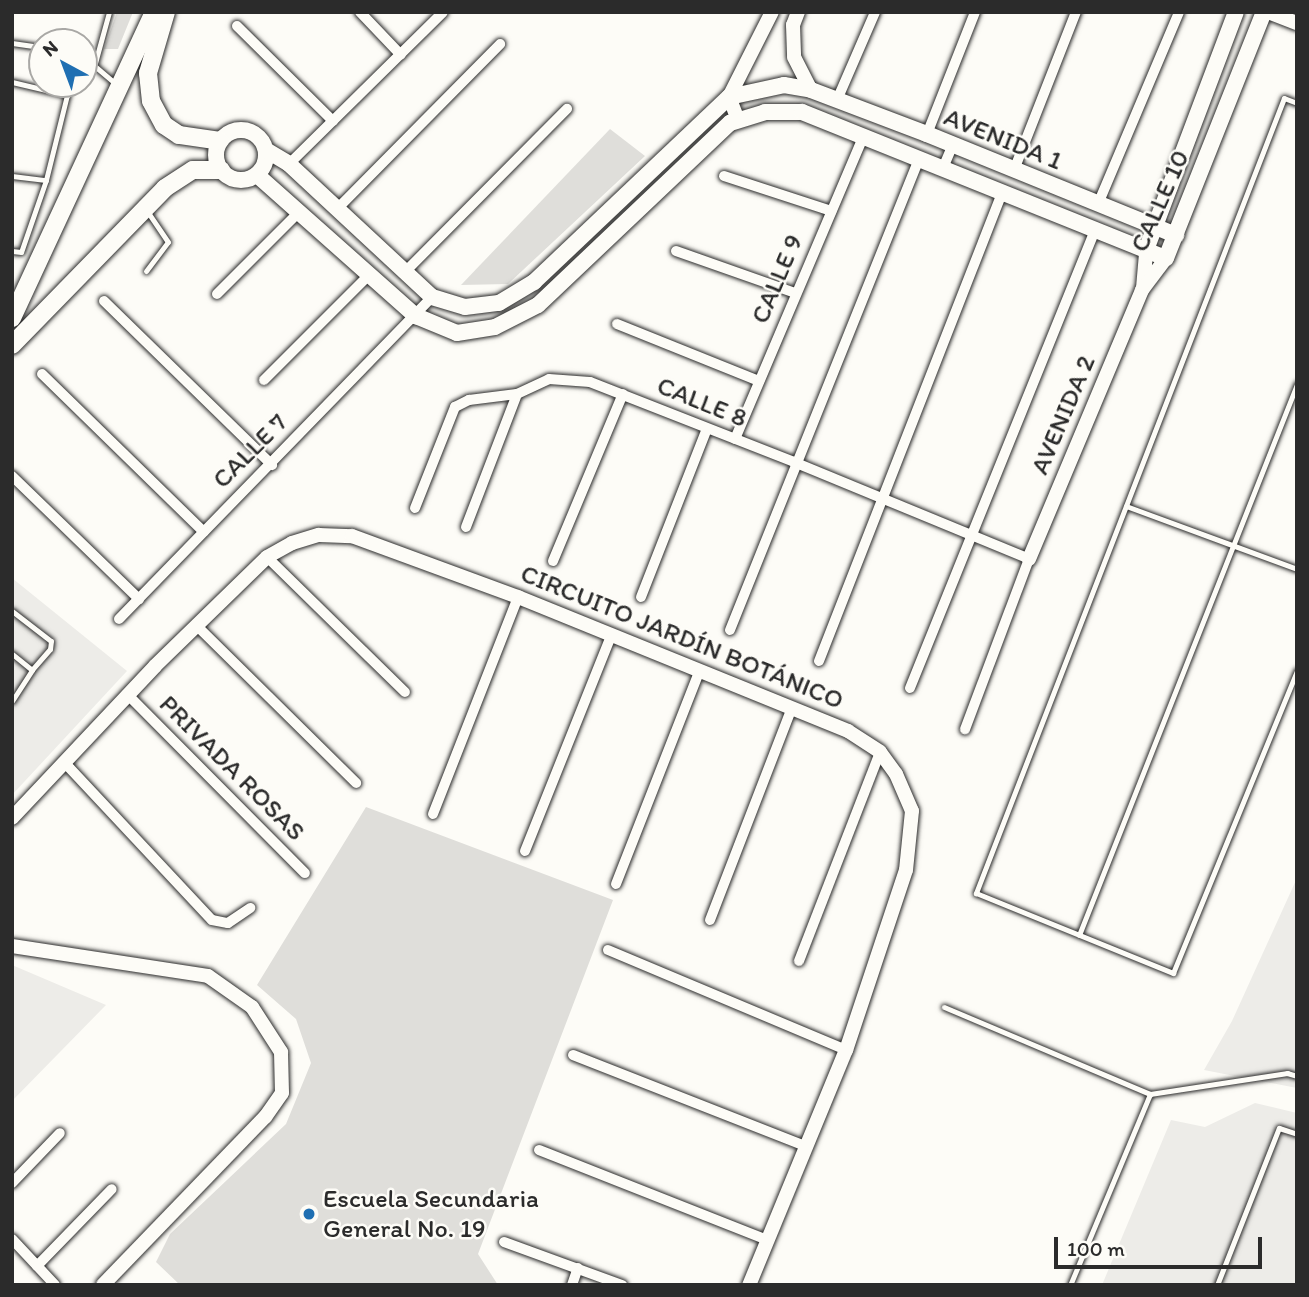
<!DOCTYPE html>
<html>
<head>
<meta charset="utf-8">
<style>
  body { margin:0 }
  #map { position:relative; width:1309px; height:1297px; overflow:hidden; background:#fdfcf7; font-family:Itim,sans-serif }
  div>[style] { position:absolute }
  .built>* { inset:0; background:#edece8 }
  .green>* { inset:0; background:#dfdeda }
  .roads { filter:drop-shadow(0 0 2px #2b2b2b) drop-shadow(0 0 2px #2b2b2b) }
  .service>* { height:5px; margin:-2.5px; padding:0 2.5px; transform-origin:2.5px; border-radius:2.5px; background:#fdfcf7 }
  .minor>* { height:10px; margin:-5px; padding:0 5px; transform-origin:5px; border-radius:5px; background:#fdfcf7 }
  .tertiary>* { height:14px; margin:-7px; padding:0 7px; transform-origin:7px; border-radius:7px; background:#fdfcf7 }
  .secondary>* { height:16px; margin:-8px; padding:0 8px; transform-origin:8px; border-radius:8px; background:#fdfcf7 }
  .secondary>.ring { margin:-8px; padding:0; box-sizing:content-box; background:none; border:16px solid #fdfcf7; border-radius:50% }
  .primary>* { height:18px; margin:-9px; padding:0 9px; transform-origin:9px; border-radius:9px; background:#fdfcf7 }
  .dots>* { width:19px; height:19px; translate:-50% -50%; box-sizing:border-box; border:4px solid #fdfcf7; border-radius:50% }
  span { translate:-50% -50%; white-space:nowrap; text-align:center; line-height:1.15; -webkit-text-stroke:5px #fdfcf7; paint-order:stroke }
  .street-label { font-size:26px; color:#2b2b2b }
  .poi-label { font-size:26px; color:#2b2b2b }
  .left { translate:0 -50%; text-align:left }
  .frame { position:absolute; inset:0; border:14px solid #2b2b2b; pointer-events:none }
  .north { position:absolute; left:28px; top:28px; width:70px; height:70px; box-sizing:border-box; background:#fdfcf7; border:2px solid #a9a8a5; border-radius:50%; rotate:319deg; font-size:19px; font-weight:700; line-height:28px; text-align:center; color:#2b2b2b }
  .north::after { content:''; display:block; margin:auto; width:24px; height:32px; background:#1f6fb2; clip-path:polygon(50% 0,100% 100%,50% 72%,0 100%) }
  .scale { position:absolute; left:1054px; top:1237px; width:208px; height:32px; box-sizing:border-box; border:4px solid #2b2b2b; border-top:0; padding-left:9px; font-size:21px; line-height:24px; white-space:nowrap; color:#2b2b2b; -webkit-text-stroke:5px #fdfcf7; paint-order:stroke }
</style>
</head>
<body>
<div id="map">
  <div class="built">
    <i style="clip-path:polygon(12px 578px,127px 671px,12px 795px)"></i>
    <i style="clip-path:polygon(1297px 878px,1297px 1088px,1204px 1070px,1232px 1021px)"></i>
    <i style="clip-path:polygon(12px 965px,106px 1005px,12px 1101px)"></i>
    <i style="clip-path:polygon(1255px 1103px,1297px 1113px,1297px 1285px,1102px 1285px,1171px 1120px,1205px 1127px)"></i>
  </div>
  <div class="green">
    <i style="clip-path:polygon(117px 12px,133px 12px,118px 49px,104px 49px)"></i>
    <i style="clip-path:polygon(610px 129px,645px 156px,508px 284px,461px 285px)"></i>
    <i style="clip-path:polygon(366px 807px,613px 900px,478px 1254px,498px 1285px,180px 1285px,156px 1262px,170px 1234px,286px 1124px,311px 1063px,296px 1019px,257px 985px)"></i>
  </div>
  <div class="roads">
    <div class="service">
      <i style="left:12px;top:43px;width:30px;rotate:8deg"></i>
      <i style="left:84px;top:57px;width:42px;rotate:40.2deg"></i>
      <i style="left:95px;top:63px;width:53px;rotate:-74.6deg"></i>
      <i style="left:12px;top:82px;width:57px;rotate:13.3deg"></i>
      <i style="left:67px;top:95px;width:88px;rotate:103.9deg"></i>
      <i style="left:46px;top:180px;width:76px;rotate:109.1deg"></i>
      <i style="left:21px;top:252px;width:9px;rotate:-174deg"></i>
      <i style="left:67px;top:95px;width:11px;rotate:-80deg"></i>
      <i style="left:1297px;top:103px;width:14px;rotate:-159deg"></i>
      <i style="left:1284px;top:98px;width:853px;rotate:111.18deg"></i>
      <i style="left:976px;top:893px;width:213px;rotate:22.1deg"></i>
      <i style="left:1173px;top:973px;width:327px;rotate:-67.7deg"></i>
      <i style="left:12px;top:176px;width:34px;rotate:7deg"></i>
      <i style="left:146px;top:271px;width:36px;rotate:-53deg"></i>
      <i style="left:168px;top:242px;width:37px;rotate:-124deg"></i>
      <i style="left:1126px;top:506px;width:182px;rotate:20.2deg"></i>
      <i style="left:12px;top:611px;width:49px;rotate:37.6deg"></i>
      <i style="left:51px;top:641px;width:8px;rotate:97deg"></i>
      <i style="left:50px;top:649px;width:28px;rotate:131deg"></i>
      <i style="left:32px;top:670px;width:26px;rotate:-141deg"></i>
      <i style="left:12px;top:701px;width:37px;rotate:-57deg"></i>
      <i style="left:1079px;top:935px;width:593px;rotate:-68.41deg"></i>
      <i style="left:944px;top:1007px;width:224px;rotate:22.9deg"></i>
      <i style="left:1150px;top:1094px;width:207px;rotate:112.7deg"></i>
      <i style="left:1150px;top:1094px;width:139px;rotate:-8.7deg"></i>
      <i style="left:1287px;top:1073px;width:10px;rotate:17deg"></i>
      <i style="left:1217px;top:1285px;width:169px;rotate:-68.5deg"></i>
      <i style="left:1279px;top:1128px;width:19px;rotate:18deg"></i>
    </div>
    <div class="minor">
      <i style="left:360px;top:12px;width:59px;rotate:46.4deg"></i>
      <i style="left:237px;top:26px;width:135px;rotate:44.7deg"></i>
      <i style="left:837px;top:100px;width:96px;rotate:-66.6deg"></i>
      <i style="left:927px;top:134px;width:131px;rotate:-68.5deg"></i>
      <i style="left:289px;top:164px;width:216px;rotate:-44.6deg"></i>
      <i style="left:943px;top:168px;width:26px;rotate:-67deg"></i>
      <i style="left:1014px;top:170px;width:170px;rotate:-68.6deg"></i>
      <i style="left:724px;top:176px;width:113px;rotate:18.1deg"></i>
      <i style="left:1098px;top:204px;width:208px;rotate:-67.1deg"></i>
      <i style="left:337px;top:209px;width:232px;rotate:-45.3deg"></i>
      <i style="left:676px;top:251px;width:126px;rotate:19.4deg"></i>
      <i style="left:405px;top:272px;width:230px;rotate:-45.2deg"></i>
      <i style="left:217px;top:294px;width:116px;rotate:-45deg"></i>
      <i style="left:104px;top:301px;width:235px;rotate:44.3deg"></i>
      <i style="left:617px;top:324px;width:153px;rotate:21.9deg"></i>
      <i style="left:42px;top:374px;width:226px;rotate:44.3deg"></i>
      <i style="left:264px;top:380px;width:147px;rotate:-45deg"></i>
      <i style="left:735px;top:439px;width:328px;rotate:-67deg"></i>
      <i style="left:12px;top:476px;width:177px;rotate:44.1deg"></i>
      <i style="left:415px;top:508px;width:109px;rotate:-68.4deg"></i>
      <i style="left:455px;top:407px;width:16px;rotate:-27deg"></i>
      <i style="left:469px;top:400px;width:48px;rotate:-7.1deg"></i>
      <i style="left:517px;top:394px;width:35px;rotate:-25deg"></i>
      <i style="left:549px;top:379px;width:41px;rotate:4.2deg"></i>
      <i style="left:590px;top:382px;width:219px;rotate:21.4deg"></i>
      <i style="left:794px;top:462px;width:254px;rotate:22.4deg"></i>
      <i style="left:1029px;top:559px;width:182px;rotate:110.6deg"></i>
      <i style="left:466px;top:527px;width:142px;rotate:-69deg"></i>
      <i style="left:267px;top:557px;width:193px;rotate:44.4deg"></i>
      <i style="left:553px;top:561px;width:181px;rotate:-67.3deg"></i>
      <i style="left:641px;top:597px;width:180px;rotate:-68.6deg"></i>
      <i style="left:119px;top:619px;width:449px;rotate:-45.8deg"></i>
      <i style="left:196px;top:625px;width:225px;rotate:44.6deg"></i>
      <i style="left:730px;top:630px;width:508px;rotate:-68.14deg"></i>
      <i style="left:819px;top:661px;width:503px;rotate:-68.64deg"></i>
      <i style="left:910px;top:688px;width:495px;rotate:-68deg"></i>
      <i style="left:128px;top:695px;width:251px;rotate:45.2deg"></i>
      <i style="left:64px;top:762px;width:216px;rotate:46.9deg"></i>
      <i style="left:212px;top:920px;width:16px;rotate:11deg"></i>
      <i style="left:228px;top:923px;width:27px;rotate:-34deg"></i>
      <i style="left:433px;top:814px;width:233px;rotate:-68.6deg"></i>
      <i style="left:525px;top:851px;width:232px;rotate:-68.2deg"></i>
      <i style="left:616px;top:884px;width:230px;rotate:-68.6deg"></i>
      <i style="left:710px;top:920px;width:227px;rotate:-68.9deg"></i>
      <i style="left:608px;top:950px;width:258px;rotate:22.8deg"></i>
      <i style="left:799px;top:961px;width:224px;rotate:-68.8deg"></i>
      <i style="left:573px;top:1055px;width:249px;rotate:21.4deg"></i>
      <i style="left:539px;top:1150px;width:245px;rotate:21.5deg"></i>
      <i style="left:12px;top:1183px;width:69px;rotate:-46.2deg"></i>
      <i style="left:12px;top:1239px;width:63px;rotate:46.9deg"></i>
      <i style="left:504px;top:1242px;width:126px;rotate:20deg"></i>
      <i style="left:37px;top:1266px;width:107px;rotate:-45.8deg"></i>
      <i style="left:572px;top:1285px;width:18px;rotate:-71deg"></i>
    </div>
    <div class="tertiary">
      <i style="left:798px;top:12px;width:14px;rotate:111deg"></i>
      <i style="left:793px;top:25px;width:32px;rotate:88deg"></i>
      <i style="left:794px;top:57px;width:37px;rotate:63deg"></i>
      <i style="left:1268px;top:12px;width:31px;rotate:21deg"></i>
      <i style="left:738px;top:120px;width:25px;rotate:-111deg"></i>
      <i style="left:729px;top:97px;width:95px;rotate:-63.2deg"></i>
      <i style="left:1143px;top:288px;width:38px;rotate:-85deg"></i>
      <i style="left:1029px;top:559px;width:292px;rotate:-67.2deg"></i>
      <i style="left:1142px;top:290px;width:40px;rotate:-53deg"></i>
      <i style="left:12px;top:818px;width:209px;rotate:-46.7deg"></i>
      <i style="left:155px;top:666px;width:156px;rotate:-44.2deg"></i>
      <i style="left:267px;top:557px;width:29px;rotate:-29deg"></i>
      <i style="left:292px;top:543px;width:28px;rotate:-17deg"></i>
      <i style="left:319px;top:535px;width:33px;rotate:2deg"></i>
      <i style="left:352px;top:536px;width:177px;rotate:20.2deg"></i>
      <i style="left:518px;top:597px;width:356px;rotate:22.1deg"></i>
      <i style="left:848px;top:731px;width:38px;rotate:33deg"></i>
      <i style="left:880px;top:752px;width:27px;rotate:54deg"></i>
      <i style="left:896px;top:774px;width:40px;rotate:66.6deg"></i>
      <i style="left:912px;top:811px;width:59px;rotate:95.8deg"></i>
      <i style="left:906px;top:870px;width:190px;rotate:108.4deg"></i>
      <i style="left:846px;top:1050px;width:254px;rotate:112.4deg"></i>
      <i style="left:12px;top:946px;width:198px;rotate:8.7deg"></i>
      <i style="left:208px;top:976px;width:54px;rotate:35.2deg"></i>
      <i style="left:252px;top:1007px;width:54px;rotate:57.2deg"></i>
      <i style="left:281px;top:1052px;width:41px;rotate:88.6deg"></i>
      <i style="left:282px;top:1093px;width:29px;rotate:125deg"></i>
      <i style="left:265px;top:1117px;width:233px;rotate:134deg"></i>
    </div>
    <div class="secondary">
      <i class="ring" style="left:216px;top:130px;width:34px;height:34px"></i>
      <i style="left:266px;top:150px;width:27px;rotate:31deg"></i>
      <i style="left:289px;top:164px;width:195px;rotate:42.9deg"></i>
      <i style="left:432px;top:297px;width:34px;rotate:17deg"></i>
      <i style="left:465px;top:307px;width:34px;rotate:-7deg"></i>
      <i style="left:499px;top:303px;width:41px;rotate:-31deg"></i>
      <i style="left:534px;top:282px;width:269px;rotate:-43.5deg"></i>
      <i style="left:729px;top:97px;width:56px;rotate:-12.3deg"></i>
      <i style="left:784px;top:85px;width:27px;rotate:10deg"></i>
      <i style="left:811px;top:90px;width:124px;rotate:20.8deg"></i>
      <i style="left:927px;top:134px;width:269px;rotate:22.1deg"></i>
      <i style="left:257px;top:175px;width:213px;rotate:41.6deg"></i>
      <i style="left:416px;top:316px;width:44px;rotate:22.5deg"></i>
      <i style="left:457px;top:333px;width:38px;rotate:-9deg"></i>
      <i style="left:495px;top:327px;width:48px;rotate:-27.1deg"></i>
      <i style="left:538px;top:305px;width:265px;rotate:-43.5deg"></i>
      <i style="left:730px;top:123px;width:37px;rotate:-17deg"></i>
      <i style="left:765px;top:112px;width:37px"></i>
      <i style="left:802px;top:112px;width:392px;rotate:21.9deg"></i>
      <i style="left:1166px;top:258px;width:265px;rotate:-68.3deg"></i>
      <i style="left:1146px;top:250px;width:254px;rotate:-69.3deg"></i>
    </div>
    <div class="primary">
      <i style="left:166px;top:12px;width:64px;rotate:106.4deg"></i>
      <i style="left:148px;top:73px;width:28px;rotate:84deg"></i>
      <i style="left:151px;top:101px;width:27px;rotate:62deg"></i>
      <i style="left:164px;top:125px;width:18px;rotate:34deg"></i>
      <i style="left:179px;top:135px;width:41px;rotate:8.3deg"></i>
      <i style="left:12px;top:318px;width:337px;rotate:-65.1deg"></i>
      <i style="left:12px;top:345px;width:219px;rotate:-45.7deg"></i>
      <i style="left:165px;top:188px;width:33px;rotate:-33deg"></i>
      <i style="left:193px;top:170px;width:28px"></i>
    </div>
  </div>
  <div class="dots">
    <i style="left:309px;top:1214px;background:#1f6fb2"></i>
  </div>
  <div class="street-label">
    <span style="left:1003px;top:139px;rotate:22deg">AVENIDA 1</span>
    <span style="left:1160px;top:201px;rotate:-66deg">CALLE 10</span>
    <span style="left:777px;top:279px;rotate:-67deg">CALLE 9</span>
    <span style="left:702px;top:402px;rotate:22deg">CALLE 8</span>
    <span style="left:1063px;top:415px;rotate:-67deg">AVENIDA 2</span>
    <span style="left:250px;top:451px;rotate:-45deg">CALLE 7</span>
    <span style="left:682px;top:637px;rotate:22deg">CIRCUITO JARDÍN BOTÁNICO</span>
    <span style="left:232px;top:768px;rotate:45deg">PRIVADA ROSAS</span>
  </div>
  <div class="poi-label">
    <span class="left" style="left:323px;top:1214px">Escuela Secundaria<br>General No. 19</span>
  </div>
  <div class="frame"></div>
  <div class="north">N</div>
  <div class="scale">100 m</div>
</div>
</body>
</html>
